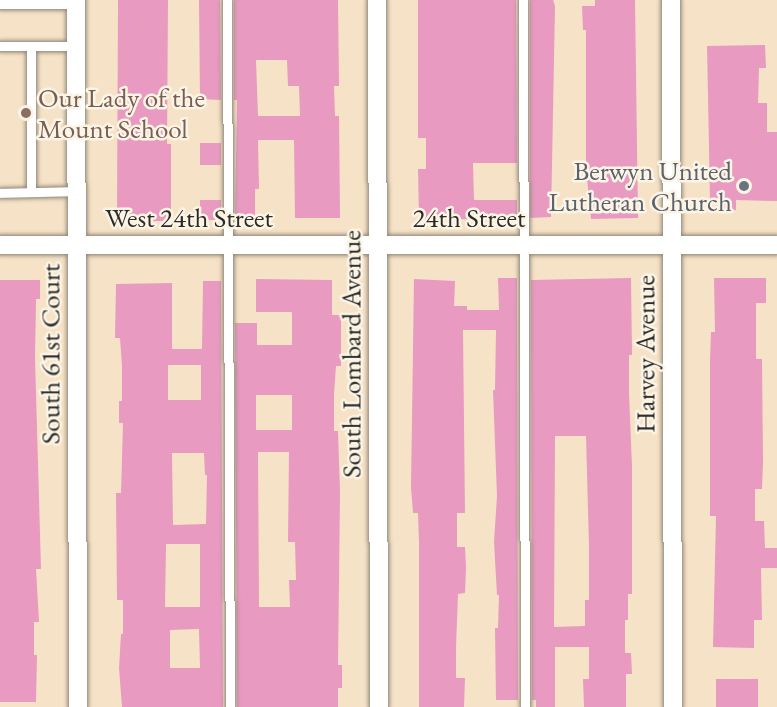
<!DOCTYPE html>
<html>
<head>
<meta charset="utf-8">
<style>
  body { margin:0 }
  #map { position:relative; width:777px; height:707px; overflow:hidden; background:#f6e2c7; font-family:"EB Garamond",serif }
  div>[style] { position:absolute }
  .building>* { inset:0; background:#e89ac1 }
  .roads { filter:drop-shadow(0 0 2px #908679) drop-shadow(0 0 2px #908679) }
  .lane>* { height:9px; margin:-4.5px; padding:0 4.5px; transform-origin:4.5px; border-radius:4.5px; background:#fff }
  .street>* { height:18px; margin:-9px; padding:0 9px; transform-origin:9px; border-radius:9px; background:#fff }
  .dots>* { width:16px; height:16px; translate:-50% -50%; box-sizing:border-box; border:3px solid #fcf5e5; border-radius:50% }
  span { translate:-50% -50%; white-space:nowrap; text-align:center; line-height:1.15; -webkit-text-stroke:5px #fcf5e5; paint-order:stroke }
  .education-label { font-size:27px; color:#785e54 }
  .left { translate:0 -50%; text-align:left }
  .worship-label { font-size:27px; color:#5b616d }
  .right { translate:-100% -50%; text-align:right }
  .street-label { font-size:27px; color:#2b2b2b }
</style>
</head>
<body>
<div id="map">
  <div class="building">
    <i style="clip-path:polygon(118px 0,168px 0,167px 144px,171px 144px,171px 221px,117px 221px)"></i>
    <i style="clip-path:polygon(199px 0,220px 0,221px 100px,200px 99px)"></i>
    <i style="clip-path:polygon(evenodd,234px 0,338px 0,339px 86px,334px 86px,335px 116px,339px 116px,340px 218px,295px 218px,294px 140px,258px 140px,259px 189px,255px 189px,255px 220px,235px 219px,237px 100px,234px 100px,234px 0,256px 60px,287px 60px,288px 86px,299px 86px,300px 116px,258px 116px,256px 60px)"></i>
    <i style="clip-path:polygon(418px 0,516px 0,517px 163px,473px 163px,474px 200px,517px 200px,517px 218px,419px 220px,418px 169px,426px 169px,426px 138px,418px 138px)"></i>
    <i style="clip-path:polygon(530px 0,553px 0,555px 6px,551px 217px,530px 218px)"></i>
    <i style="clip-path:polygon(595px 0,635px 0,638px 218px,591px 219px,586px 168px,586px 30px,583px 30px,582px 6px,595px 6px)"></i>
    <i style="clip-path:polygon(765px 45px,766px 68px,759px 68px,758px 103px,767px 103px,767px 132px,777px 132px,777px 201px,736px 200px,736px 210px,718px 210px,718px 199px,710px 199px,707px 46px)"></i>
    <i style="clip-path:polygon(200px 143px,221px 143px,221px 165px,200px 165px)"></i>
    <i style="clip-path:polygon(200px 200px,221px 200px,221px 220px,200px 220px)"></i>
    <i style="clip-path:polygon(498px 278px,517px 278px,518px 700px,496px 700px,495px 628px,498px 628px,499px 595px,497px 595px,494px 542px,497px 496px,493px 390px,495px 390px,496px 330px,463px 330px,465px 513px,457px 513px,457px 547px,465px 547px,466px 567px,465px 593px,458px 594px,456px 647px,456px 678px,465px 678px,464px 707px,419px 707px,419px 542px,418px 513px,413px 513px,411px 487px,414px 279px,455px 281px,454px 306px,467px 306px,467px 310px,499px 310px)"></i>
    <i style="clip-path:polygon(evenodd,631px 278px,632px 355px,629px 355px,629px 394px,632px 466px,632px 594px,628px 594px,628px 620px,625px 620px,625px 653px,631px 653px,632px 674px,626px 674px,626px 707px,584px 707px,583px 679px,589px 679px,589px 647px,555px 647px,555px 707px,536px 707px,536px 700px,532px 700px,531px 280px,631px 278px,555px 436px,586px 436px,589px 547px,589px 600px,585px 600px,585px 626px,554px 627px,555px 436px)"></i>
    <i style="clip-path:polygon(714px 278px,766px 278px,766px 303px,756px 303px,756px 359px,762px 359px,763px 462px,762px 489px,755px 489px,755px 521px,764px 521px,765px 548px,777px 548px,777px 568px,761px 568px,762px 620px,754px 620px,754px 648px,713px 647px,716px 516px,710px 516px,710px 360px,711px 332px,715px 332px)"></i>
    <i style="clip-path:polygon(evenodd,256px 279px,332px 280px,332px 315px,341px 315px,341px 366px,336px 366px,334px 394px,334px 431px,338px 431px,340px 492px,338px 665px,342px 665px,342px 688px,338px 688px,338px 707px,237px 707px,235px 323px,257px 323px,257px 345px,292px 345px,292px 312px,256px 312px,256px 279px,256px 395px,292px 395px,292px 430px,256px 430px,256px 395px,256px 279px,258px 452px,289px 452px,288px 542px,295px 542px,296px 580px,289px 580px,290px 607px,259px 607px,258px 452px)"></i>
    <i style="clip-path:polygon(0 280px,40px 280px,40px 299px,36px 299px,35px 358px,41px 569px,36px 569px,39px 622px,34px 622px,34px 655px,37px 655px,36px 702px,0 702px)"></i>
    <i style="clip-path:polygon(evenodd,203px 281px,221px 281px,223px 707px,122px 707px,119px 668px,121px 634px,123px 634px,123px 600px,117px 600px,116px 493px,121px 493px,123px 423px,119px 423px,119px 401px,122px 401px,122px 366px,120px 338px,115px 338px,116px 284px,172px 283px,172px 349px,202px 349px,203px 281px,168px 365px,201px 365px,201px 400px,168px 400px,168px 365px,203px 281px,172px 453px,204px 453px,205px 475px,207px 475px,206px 524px,173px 525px,172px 453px,203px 281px,166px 544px,200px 544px,200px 607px,165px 607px,166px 544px,203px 281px,199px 629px,200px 668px,170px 668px,170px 630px,199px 629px)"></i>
    <i style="clip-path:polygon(716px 679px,758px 679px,758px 707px,716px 707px)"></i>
  </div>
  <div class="roads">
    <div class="lane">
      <i style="left:227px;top:0;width:707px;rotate:89.76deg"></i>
      <i style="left:523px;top:0;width:707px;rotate:89.84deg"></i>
      <i style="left:0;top:4px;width:76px"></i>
      <i style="left:0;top:46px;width:76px"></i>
      <i style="left:31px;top:46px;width:145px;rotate:90deg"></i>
      <i style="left:0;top:193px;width:76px;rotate:-1.5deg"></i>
    </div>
    <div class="street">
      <i style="left:76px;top:0;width:707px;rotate:89.84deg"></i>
      <i style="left:377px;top:0;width:707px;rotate:89.84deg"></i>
      <i style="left:671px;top:0;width:707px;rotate:89.84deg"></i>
      <i style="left:0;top:245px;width:777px"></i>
    </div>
  </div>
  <div class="dots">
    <i style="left:26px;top:113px;background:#8d6e63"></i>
    <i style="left:744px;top:186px;background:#6b7280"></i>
  </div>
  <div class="education-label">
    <span class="left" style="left:38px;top:113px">Our Lady of the<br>Mount School</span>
  </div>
  <div class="worship-label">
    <span class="right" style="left:732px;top:186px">Berwyn United<br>Lutheran Church</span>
  </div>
  <div class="street-label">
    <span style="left:189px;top:218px">West 24th Street</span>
    <span style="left:469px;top:218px">24th Street</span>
    <span style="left:50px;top:354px;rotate:-90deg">South 61st Court</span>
    <span style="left:351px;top:354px;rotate:-90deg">South Lombard Avenue</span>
    <span style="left:645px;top:354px;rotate:-90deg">Harvey Avenue</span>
  </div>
</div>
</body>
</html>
